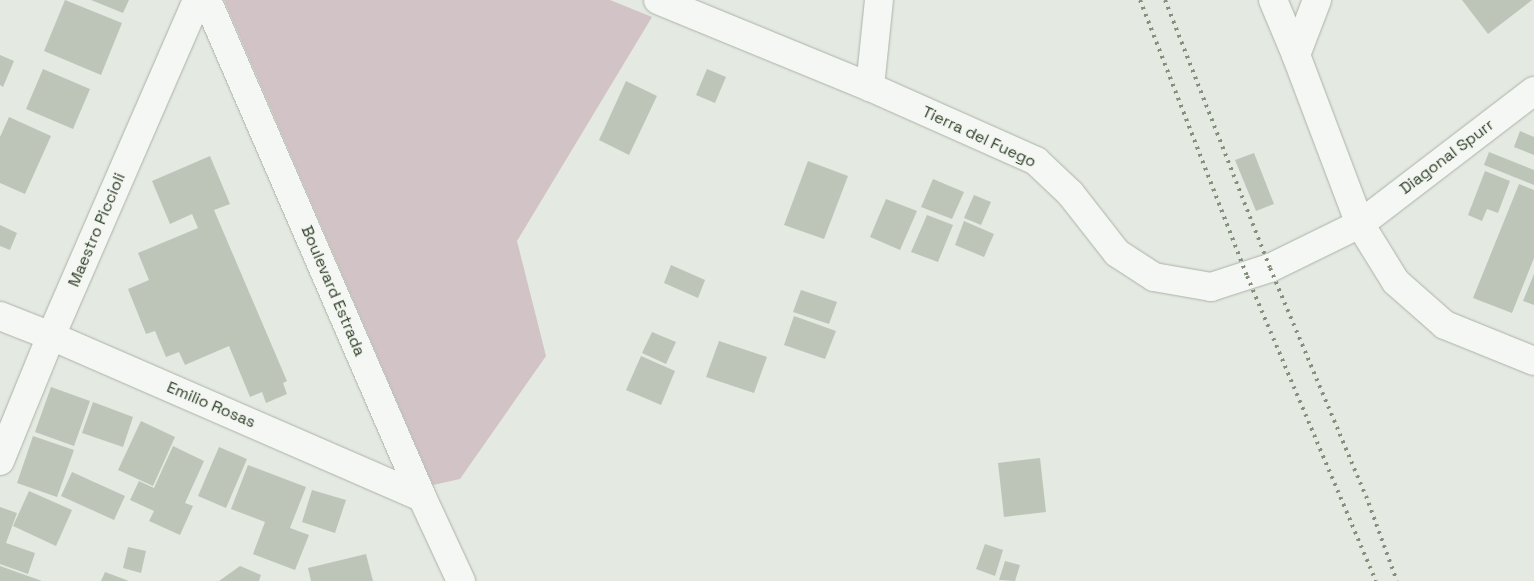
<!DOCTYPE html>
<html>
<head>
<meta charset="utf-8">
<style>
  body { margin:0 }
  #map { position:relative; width:1534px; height:581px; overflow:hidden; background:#e4e9e1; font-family:"Space Grotesk",sans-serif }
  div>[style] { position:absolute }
  .green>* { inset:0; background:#d2c3c6 }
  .building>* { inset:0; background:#bdc5b9 }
  .roads { filter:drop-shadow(0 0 1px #abb3a7) drop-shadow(0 0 1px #abb3a7) }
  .minor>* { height:28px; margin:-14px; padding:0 14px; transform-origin:14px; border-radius:14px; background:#f5f7f4 }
  .rail>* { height:4px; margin-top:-2px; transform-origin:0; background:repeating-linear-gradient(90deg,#83917c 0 2.5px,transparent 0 7.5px) }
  span { translate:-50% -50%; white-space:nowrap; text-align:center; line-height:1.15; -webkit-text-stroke:4px #f3f6f1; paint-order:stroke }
  .street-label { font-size:16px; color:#31402b }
</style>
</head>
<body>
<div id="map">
  <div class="green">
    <i style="clip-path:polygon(224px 0,610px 0,652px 17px,517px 241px,546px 356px,460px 479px,433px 485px)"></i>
  </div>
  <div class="building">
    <i style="clip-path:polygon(65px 0,122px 23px,101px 75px,44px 51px)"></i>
    <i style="clip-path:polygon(91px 0,129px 0,123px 13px)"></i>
    <i style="clip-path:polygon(1462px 0,1532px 0,1488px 34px)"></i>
    <i style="clip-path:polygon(0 55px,14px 61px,3px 87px,0 85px)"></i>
    <i style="clip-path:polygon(43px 69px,90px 89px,73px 129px,26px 109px)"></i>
    <i style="clip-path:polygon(707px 69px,726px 77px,715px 103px,696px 95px)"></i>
    <i style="clip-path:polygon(626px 81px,657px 96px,629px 155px,599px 140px)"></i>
    <i style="clip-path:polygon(9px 117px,51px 136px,25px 194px,0 183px,0 137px)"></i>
    <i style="clip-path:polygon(1520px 131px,1534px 137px,1534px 155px,1514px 147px)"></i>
    <i style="clip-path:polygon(1489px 152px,1534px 170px,1534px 185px,1484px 165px)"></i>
    <i style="clip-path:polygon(1254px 153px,1274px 204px,1256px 211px,1235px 160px)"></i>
    <i style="clip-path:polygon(210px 156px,230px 204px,214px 210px,287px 381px,283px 383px,287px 394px,266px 403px,262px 392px,250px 397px,229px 346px,185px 365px,179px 352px,166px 357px,155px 331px,146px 334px,128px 289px,149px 280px,138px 253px,198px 228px,192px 214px,170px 224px,152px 181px)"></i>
    <i style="clip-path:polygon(808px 161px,848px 176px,824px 239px,784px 225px)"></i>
    <i style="clip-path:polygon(1485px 171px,1510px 181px,1498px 213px,1487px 209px,1482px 221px,1468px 215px)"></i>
    <i style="clip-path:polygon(933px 179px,964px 192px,952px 219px,921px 207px)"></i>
    <i style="clip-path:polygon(1519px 184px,1534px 190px,1534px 258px,1512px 313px,1473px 298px)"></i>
    <i style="clip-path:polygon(974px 195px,991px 202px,981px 225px,964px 218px)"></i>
    <i style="clip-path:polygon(886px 199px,917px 211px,900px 250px,870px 237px)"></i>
    <i style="clip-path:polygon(927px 215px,953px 225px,938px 262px,911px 252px)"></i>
    <i style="clip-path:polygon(964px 221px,994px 234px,984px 257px,955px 245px)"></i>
    <i style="clip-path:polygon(0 225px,17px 233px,10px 250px,0 246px)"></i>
    <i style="clip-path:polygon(671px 265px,705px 280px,698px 298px,664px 283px)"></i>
    <i style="clip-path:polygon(1534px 274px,1534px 305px,1523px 301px)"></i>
    <i style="clip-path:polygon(801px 290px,837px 302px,829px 324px,793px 312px)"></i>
    <i style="clip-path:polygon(794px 316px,836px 331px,825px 359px,784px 345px)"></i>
    <i style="clip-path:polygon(652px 332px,676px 342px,666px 364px,642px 353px)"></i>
    <i style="clip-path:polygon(719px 341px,767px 357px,754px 393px,706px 377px)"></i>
    <i style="clip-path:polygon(641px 356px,675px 371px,661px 405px,626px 390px)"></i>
    <i style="clip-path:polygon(51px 387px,90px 401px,74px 446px,35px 432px)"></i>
    <i style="clip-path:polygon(93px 402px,133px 417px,123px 447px,82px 433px)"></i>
    <i style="clip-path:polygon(141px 421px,175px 437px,153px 486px,118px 470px)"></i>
    <i style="clip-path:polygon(33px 436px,74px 450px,57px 497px,17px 483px)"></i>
    <i style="clip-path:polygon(173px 446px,204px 461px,185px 503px,193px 506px,180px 535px,149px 521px,154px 511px,130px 500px,139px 481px,154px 488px)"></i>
    <i style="clip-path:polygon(219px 447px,247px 459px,226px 508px,198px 496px)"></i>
    <i style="clip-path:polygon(1040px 458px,1046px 512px,1004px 517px,998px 463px)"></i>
    <i style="clip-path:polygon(248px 465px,306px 487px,290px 528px,309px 535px,295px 570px,253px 554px,265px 522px,231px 509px)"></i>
    <i style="clip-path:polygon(72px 472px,125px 496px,114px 520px,61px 496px)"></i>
    <i style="clip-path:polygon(312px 490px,346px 500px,335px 533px,302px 522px)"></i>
    <i style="clip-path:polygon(29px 491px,72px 510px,56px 546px,13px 526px)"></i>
    <i style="clip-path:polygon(0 507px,17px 513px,6px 543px,35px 553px,28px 574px,0 564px)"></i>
    <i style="clip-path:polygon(985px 544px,1003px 550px,995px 576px,976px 569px)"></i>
    <i style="clip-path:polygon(128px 547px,146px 551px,141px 573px,123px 568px)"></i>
    <i style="clip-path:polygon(366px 554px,373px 581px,311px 581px,308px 568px)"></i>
    <i style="clip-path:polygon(1005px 561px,1020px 565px,1015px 581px,999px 580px)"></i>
    <i style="clip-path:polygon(0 566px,42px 581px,0 581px)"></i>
    <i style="clip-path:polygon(240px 566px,261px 575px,259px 581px,219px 581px)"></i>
    <i style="clip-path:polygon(105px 572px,129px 581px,101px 581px)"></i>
  </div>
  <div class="roads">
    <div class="minor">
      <i style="left:207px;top:0;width:542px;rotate:66.61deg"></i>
      <i style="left:422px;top:497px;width:93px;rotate:65.1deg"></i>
      <i style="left:658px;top:0;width:229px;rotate:22.3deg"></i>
      <i style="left:870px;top:87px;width:182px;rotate:24deg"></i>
      <i style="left:1036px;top:161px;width:47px;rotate:43.3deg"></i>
      <i style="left:1070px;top:193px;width:76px;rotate:51.9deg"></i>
      <i style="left:1117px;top:253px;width:44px;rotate:33deg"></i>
      <i style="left:1154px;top:277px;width:58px;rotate:10deg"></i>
      <i style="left:1211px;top:287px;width:62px;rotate:-17.9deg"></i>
      <i style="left:1270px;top:268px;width:100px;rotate:-26.1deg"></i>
      <i style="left:1360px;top:224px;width:219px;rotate:-37.4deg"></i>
      <i style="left:1273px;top:0;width:60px;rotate:67.3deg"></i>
      <i style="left:1296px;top:55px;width:181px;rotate:69.3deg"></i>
      <i style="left:1360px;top:224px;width:68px;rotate:58.2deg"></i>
      <i style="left:1396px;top:282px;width:65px;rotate:41.3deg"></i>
      <i style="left:1445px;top:325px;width:96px;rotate:22deg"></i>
      <i style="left:1296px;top:55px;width:59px;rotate:-69.1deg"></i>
      <i style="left:870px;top:87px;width:87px;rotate:-84.1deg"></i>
      <i style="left:0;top:316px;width:55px;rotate:21.4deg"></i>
      <i style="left:51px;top:336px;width:404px;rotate:23.5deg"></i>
      <i style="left:0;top:461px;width:135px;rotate:-67.8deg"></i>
      <i style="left:51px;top:336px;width:366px;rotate:-66.5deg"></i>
    </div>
  </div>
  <div class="rail">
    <i style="left:1140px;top:0;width:296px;rotate:68.8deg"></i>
    <i style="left:1247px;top:276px;width:331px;rotate:67.1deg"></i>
    <i style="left:1165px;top:0;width:288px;rotate:68.6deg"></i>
    <i style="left:1270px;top:268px;width:247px;rotate:67.2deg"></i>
    <i style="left:1366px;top:496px;width:90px;rotate:70deg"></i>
  </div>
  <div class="street-label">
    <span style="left:979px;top:137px;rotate:25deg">Tierra del Fuego</span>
    <span style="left:1447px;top:157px;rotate:-37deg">Diagonal Spurr</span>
    <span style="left:97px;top:230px;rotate:-67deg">Maestro Piccioli</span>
    <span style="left:333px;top:291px;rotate:67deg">Boulevard Estrada</span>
    <span style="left:211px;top:405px;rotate:23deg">Emilio Rosas</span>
  </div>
</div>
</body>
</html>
